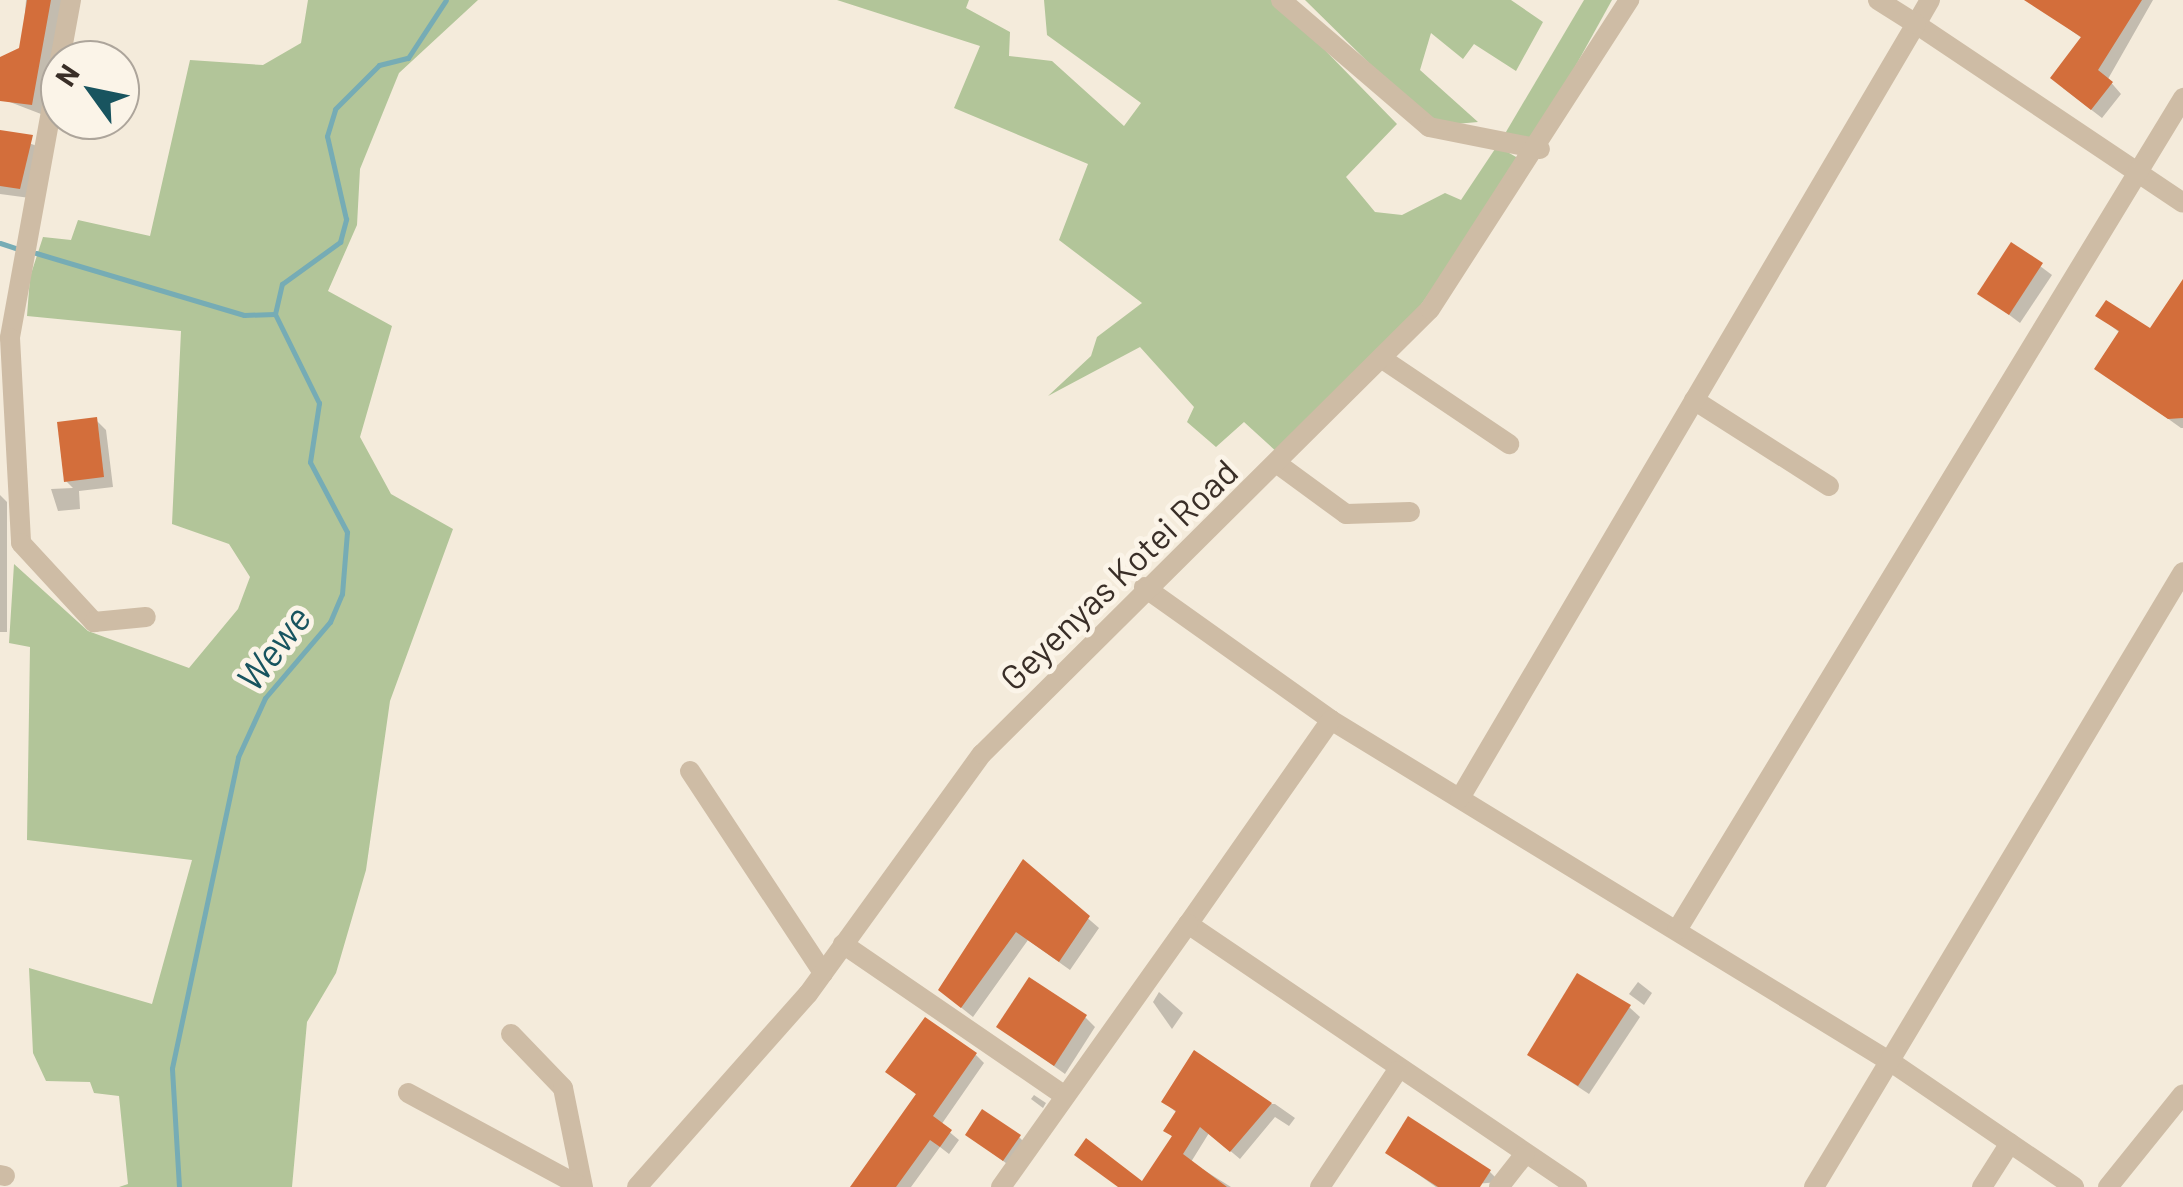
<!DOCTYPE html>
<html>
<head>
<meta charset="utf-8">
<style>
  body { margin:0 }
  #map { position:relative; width:2183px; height:1187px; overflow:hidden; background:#f4ebdb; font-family:Barlow,sans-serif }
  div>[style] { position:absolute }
  .green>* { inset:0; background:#b2c599 }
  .shadow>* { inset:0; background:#0003 }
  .stream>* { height:5px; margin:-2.5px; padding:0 2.5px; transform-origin:2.5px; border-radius:2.5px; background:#76acb5 }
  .building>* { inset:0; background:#d36e3b }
  .minor>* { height:20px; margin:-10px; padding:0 10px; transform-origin:10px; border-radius:10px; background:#cebca5 }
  span { translate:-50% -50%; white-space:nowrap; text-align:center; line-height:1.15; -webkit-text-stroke:10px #fbf4e8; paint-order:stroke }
  .street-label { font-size:35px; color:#392e27 }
  .water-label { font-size:38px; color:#18545f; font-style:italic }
  .north { position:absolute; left:40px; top:40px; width:100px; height:100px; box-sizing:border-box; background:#fbf4e8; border:2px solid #ada59b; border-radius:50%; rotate:303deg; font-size:28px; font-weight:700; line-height:40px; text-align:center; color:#392e27 }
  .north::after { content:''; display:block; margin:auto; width:35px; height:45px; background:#18545f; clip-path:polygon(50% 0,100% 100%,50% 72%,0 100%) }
</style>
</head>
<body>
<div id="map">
  <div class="green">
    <i style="clip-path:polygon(308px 0,478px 0,399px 73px,360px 169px,357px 225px,328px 291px,392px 326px,360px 437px,391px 494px,453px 529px,390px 701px,366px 870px,336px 973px,307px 1022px,292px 1187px,119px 1187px,128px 1184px,119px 1096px,94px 1093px,90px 1082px,46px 1081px,33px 1053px,29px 968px,152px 1004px,192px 860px,27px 840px,30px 647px,9px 643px,14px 564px,88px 631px,189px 668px,238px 609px,250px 577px,229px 544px,172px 524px,181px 331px,27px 316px,30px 277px,43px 237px,71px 240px,78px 220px,150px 236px,190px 60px,263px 65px,301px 43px)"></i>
    <i style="clip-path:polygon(837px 0,969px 0,966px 8px,1010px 32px,1009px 56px,1052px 61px,1124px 126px,1141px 103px,1047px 35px,1044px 0,1276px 0,1397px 124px,1346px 177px,1375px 212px,1402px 215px,1445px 193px,1461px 200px,1497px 146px,1523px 161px,1413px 316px,1279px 454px,1244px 422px,1216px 447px,1187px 422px,1194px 407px,1140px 347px,1048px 396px,1091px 356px,1097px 337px,1142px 303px,1059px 240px,1088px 164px,954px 108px,980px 46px)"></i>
    <i style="clip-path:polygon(1305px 0,1511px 0,1543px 22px,1516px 71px,1474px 44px,1463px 59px,1431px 33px,1420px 70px,1478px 122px,1433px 126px)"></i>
    <i style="clip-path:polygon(1584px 0,1612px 0,1549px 114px,1535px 137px,1503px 137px)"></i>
  </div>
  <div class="shadow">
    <i style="clip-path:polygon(26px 0,62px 0,41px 114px,2px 99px,0 58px,22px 50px)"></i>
    <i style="clip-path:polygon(2044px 0,2153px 0,2108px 79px,2121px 94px,2102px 118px,2063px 88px,2083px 39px,2039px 7px)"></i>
    <i style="clip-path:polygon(0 132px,42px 148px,30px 198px,0 194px)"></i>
    <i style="clip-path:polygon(2012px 245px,2052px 275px,2020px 323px,1980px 293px)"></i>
    <i style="clip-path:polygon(2183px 284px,2183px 428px,2181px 428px,2097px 368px,2120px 333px,2099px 316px,2151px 332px)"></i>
    <i style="clip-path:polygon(96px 420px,106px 430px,113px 487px,79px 491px,80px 509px,58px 511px,51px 489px,73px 488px,66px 481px)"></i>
    <i style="clip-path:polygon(0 495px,7px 502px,7px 632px,0 632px)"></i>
    <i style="clip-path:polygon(1023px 862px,1099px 928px,1070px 970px,1028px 940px,973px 1017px,943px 993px)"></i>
    <i style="clip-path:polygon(1638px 982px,1652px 993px,1644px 1005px,1629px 994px)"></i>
    <i style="clip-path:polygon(1159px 992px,1183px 1013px,1172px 1029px,1153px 1002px)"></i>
    <i style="clip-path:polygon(1629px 1007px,1640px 1017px,1589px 1094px,1530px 1055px)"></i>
    <i style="clip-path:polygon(1085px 1017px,1095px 1027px,1065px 1074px,999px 1027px)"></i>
    <i style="clip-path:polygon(976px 1055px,984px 1063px,941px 1125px,959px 1140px,949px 1154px,940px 1147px,911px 1187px,856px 1187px,918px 1096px,889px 1072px)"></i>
    <i style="clip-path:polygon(1034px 1095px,1046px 1103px,1043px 1108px,1031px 1099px)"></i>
    <i style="clip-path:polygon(1164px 1102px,1275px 1104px,1295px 1118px,1289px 1126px,1275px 1117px,1240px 1159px,1209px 1133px,1191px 1162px,1231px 1187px,1119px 1187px,1142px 1185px,1174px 1138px,1166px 1131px,1177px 1113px)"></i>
    <i style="clip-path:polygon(968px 1135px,1019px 1137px,1029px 1147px,1014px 1169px)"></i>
    <i style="clip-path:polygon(1388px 1153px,1490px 1172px,1500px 1182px,1436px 1187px)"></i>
  </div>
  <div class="stream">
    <i style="left:0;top:243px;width:22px;rotate:18deg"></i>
    <i style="left:36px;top:253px;width:217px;rotate:16.6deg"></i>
    <i style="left:244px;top:315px;width:31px;rotate:-2deg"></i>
    <i style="left:179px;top:1187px;width:119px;rotate:-93.4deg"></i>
    <i style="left:172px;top:1068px;width:318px;rotate:-78deg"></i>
    <i style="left:238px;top:757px;width:65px;rotate:-65.4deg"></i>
    <i style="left:265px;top:698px;width:100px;rotate:-49.5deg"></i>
    <i style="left:330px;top:622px;width:30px;rotate:-67deg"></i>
    <i style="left:342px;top:594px;width:62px;rotate:-85.4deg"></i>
    <i style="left:347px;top:532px;width:79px;rotate:-117.9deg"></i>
    <i style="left:310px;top:462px;width:60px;rotate:-81.3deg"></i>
    <i style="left:319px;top:403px;width:99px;rotate:-116.3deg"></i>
    <i style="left:275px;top:314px;width:31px;rotate:-77deg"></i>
    <i style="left:282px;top:284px;width:72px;rotate:-35.9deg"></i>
    <i style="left:340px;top:242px;width:24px;rotate:-75deg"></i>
    <i style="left:346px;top:219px;width:85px;rotate:-102.9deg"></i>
    <i style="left:327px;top:136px;width:28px;rotate:-73deg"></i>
    <i style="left:335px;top:109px;width:62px;rotate:-45deg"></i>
    <i style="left:379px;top:65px;width:30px;rotate:-14deg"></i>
    <i style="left:408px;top:58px;width:69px;rotate:-56.8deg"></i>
  </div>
  <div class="building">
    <i style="clip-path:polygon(27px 0,51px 0,32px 105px,0 101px,0 57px,19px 48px)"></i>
    <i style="clip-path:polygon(2024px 0,2142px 0,2098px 70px,2113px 82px,2091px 110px,2050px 78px,2081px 37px)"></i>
    <i style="clip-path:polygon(0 130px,33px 135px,20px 189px,0 186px)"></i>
    <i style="clip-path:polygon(2011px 242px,2043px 263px,2009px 315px,1977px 294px)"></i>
    <i style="clip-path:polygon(2183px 279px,2183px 418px,2168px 419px,2094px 369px,2119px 331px,2095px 316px,2106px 300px,2150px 328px)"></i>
    <i style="clip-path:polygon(97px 417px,104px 477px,64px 482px,57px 422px)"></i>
    <i style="clip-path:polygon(1023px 859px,1090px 916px,1059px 962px,1016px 932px,961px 1008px,938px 990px)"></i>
    <i style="clip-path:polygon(1577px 973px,1631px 1005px,1578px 1086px,1527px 1055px)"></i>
    <i style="clip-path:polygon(1029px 977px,1087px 1015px,1054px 1066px,996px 1027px)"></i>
    <i style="clip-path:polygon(925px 1017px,977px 1053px,933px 1116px,952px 1130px,940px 1147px,930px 1140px,896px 1187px,850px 1187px,916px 1094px,885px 1072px)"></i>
    <i style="clip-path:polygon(1194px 1050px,1272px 1103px,1230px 1152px,1200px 1127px,1183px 1154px,1227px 1187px,1118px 1187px,1074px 1155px,1086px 1138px,1142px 1181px,1172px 1136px,1163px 1131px,1176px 1111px,1161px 1102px)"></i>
    <i style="clip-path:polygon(982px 1109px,1021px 1135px,1003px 1161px,965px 1135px)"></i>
    <i style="clip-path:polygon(1408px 1116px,1491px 1170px,1480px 1187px,1438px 1187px,1385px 1153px)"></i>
  </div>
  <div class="minor">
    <i style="left:1281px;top:0;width:195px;rotate:40.6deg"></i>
    <i style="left:1429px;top:127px;width:113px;rotate:11.2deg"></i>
    <i style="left:1930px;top:0;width:28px;rotate:120deg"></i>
    <i style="left:1916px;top:24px;width:321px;rotate:33.8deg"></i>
    <i style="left:60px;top:60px;width:61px;rotate:-79.6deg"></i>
    <i style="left:60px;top:62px;width:280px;rotate:100.3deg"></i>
    <i style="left:10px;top:338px;width:205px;rotate:86.9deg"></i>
    <i style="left:21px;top:543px;width:108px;rotate:47.3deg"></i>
    <i style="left:94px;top:622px;width:52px;rotate:-5.5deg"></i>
    <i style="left:1384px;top:360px;width:151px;rotate:33.9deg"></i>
    <i style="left:1694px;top:400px;width:160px;rotate:32.5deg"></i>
    <i style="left:1279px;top:465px;width:83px;rotate:36.2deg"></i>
    <i style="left:1346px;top:514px;width:64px;rotate:-1.8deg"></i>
    <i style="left:1144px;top:587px;width:229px;rotate:35.4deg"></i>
    <i style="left:1331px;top:720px;width:660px;rotate:31.43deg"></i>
    <i style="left:1894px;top:1064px;width:218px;rotate:34.3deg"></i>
    <i style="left:1331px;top:720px;width:249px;rotate:125deg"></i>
    <i style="left:1188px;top:924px;width:470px;rotate:34.1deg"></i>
    <i style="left:690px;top:771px;width:242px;rotate:56.6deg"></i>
    <i style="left:1460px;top:798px;width:898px;rotate:-59.5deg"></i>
    <i style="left:1916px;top:24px;width:45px;rotate:-147.7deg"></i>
    <i style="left:1677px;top:930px;width:974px;rotate:-58.69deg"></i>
    <i style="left:843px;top:944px;width:269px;rotate:34.4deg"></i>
    <i style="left:511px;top:1034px;width:75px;rotate:46.1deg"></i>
    <i style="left:563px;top:1088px;width:101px;rotate:78.6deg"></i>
    <i style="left:408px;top:1093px;width:198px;rotate:28.4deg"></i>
    <i style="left:0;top:1175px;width:5px;rotate:11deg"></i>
    <i style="left:637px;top:1187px;width:258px;rotate:-48.5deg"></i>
    <i style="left:808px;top:994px;width:296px;rotate:-54.1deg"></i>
    <i style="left:982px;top:754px;width:631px;rotate:-44.81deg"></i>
    <i style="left:1430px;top:309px;width:368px;rotate:-57.2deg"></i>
    <i style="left:1001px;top:1187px;width:323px;rotate:-54.6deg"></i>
    <i style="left:1320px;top:1187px;width:139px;rotate:-56.4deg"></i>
    <i style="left:1499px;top:1187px;width:42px;rotate:-51.8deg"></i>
    <i style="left:1814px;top:1187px;width:717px;rotate:-59.04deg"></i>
    <i style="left:1982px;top:1187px;width:52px;rotate:-57.5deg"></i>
    <i style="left:2108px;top:1187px;width:119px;rotate:-51.1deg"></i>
  </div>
  <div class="street-label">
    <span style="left:1118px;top:574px;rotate:-44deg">Geyenyas Kotei Road</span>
  </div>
  <div class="water-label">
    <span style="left:273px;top:648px;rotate:-53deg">Wewe</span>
  </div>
  <div class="north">N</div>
</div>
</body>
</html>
